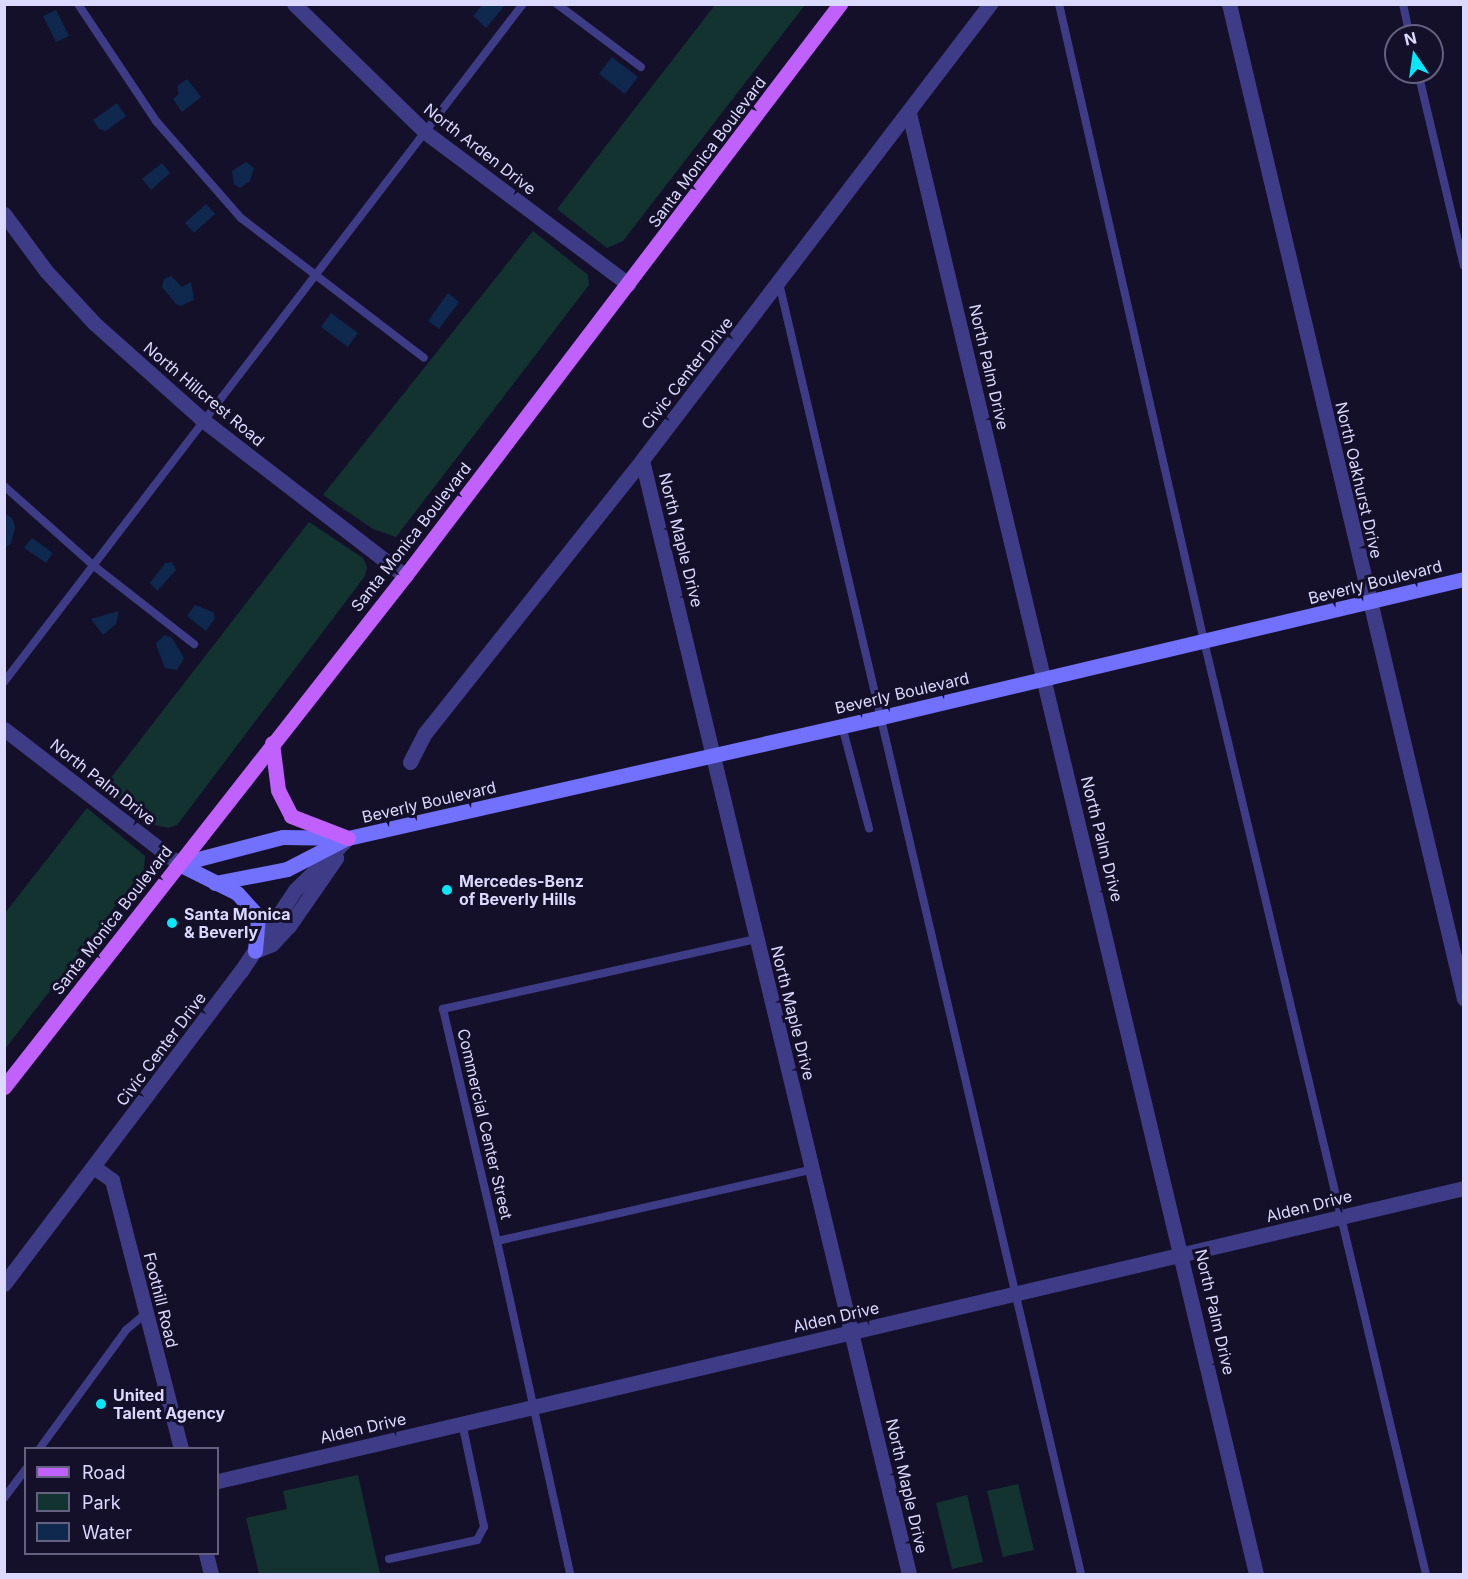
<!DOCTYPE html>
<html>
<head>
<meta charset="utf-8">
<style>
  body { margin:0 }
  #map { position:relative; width:1468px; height:1579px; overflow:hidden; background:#141029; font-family:Inter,sans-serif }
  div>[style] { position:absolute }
  .green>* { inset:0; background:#133331 }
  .water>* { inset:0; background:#0f284e }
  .service>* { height:8px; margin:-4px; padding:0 4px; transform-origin:4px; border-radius:4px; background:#3e3c87 }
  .minor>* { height:15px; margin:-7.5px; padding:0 7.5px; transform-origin:7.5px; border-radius:7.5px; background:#3e3c87 }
  .secondary>* { height:15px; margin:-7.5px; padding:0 7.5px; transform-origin:7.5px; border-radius:7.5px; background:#7271fd }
  .primary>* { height:15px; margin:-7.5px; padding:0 7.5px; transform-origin:7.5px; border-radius:7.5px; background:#c061fd }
  .dots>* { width:16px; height:16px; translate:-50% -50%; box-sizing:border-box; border:3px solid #141029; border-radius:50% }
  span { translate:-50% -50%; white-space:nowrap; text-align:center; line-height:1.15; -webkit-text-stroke:6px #141029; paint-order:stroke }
  .street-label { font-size:16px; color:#dcd9ff }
  .poi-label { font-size:16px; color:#dcd9ff; font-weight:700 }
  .left { translate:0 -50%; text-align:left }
  .frame { position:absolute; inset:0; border:6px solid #dcd9ff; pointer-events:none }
  .legend { position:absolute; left:24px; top:1447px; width:195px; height:108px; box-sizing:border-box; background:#141029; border:2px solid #64607f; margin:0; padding:8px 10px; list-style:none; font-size:18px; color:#dcd9ff }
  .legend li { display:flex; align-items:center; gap:12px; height:30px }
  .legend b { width:30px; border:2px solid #64607f }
  .north { position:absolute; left:1384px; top:24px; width:60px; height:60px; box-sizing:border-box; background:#141029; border:2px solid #64607f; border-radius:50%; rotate:347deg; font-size:16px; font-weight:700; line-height:24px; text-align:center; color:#dcd9ff }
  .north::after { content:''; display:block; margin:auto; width:21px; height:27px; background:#07e7fc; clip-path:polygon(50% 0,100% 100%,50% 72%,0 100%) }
</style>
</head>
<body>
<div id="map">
  <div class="green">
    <i style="clip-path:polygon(715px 5px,805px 5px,623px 241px,607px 248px,557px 209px)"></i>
    <i style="clip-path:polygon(533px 231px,588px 275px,589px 285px,396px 537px,373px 529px,323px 495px)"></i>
    <i style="clip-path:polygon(309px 522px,363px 558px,367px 567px,365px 576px,177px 825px,168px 828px,155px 825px,103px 788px)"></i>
    <i style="clip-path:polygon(87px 808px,145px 856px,144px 869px,5px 1049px,5px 913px)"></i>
    <i style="clip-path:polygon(358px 1475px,380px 1574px,259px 1574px,246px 1518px,287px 1509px,283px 1491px)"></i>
    <i style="clip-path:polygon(1018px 1484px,1034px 1550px,1003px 1557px,987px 1491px)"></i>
    <i style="clip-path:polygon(967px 1495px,983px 1562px,952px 1569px,936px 1503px)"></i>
  </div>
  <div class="water">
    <i style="clip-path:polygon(482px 5px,505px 5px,486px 28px,473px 16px)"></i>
    <i style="clip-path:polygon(56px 10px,69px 36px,56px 42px,43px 16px)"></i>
    <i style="clip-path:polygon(612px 57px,638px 77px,625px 94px,599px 74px)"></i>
    <i style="clip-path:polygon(187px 79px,201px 97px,182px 112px,173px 99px,179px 94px,177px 86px)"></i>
    <i style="clip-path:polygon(117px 103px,126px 116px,106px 131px,99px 129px,93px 120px)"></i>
    <i style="clip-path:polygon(246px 162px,254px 168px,250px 181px,240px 188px,234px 184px,232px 171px)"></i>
    <i style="clip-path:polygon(162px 163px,170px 173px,151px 190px,142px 179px)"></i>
    <i style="clip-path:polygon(206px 204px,215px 214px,194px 233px,185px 223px)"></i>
    <i style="clip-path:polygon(171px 276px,182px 287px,191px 282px,194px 300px,180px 306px,176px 304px,162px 287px,164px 279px)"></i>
    <i style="clip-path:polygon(448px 293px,459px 302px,439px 329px,428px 321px)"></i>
    <i style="clip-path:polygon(331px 313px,358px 333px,348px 347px,321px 327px)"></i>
    <i style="clip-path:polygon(5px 514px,12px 518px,15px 527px,11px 543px,5px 548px)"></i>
    <i style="clip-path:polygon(32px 538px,53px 553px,46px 563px,24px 548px)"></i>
    <i style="clip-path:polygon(165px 563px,172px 562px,176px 570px,157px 591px,150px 583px)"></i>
    <i style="clip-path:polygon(195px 605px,213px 612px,215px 618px,206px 631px,187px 616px)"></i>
    <i style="clip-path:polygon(119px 611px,116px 624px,103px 635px,91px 619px)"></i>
    <i style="clip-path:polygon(165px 635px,172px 638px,184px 658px,177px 670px,165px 668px,157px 647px,156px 643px)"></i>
  </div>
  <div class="service">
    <i style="left:78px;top:4px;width:141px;rotate:56.3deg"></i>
    <i style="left:156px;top:121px;width:129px;rotate:48.8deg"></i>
    <i style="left:241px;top:218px;width:230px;rotate:37.4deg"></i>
    <i style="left:557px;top:4px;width:105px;rotate:36.9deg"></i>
    <i style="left:1059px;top:4px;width:653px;rotate:77.18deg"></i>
    <i style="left:1204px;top:641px;width:959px;rotate:76.62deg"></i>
    <i style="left:1403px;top:4px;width:33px;rotate:78deg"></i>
    <i style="left:1418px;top:72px;width:199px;rotate:76.7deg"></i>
    <i style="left:779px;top:283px;width:1326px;rotate:76.83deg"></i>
    <i style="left:4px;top:486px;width:120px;rotate:41.6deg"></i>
    <i style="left:94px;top:566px;width:127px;rotate:38deg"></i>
    <i style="left:4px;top:682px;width:854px;rotate:-52.57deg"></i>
    <i style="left:842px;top:726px;width:106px;rotate:75.2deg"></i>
    <i style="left:756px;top:939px;width:321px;rotate:167.4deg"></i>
    <i style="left:443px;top:1009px;width:238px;rotate:76.9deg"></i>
    <i style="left:497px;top:1241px;width:325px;rotate:-12.8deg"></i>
    <i style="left:497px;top:1241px;width:341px;rotate:77.6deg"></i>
    <i style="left:40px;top:1448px;width:146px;rotate:-53.9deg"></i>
    <i style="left:126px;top:1330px;width:26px;rotate:-40deg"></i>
    <i style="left:4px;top:1498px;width:36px;rotate:-53deg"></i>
    <i style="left:389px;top:1559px;width:90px;rotate:-12.2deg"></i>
    <i style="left:477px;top:1540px;width:15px;rotate:-62deg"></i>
    <i style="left:484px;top:1527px;width:106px;rotate:-101.9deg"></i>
  </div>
  <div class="minor">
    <i style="left:294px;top:4px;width:183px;rotate:44.3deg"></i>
    <i style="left:425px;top:132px;width:254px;rotate:36.8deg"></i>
    <i style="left:1229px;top:4px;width:1022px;rotate:76.71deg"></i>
    <i style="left:909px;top:113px;width:1502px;rotate:76.64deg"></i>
    <i style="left:4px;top:214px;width:71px;rotate:53.6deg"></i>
    <i style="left:46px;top:271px;width:71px;rotate:47.3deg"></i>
    <i style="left:94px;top:323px;width:147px;rotate:41.7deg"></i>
    <i style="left:204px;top:421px;width:254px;rotate:37.6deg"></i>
    <i style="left:642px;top:460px;width:1146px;rotate:76.52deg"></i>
    <i style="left:4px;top:729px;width:221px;rotate:37.6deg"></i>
    <i style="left:410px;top:762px;width:33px;rotate:-63deg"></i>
    <i style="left:425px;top:733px;width:349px;rotate:-51.5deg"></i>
    <i style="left:642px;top:460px;width:574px;rotate:-52.65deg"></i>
    <i style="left:255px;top:951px;width:18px;rotate:-22deg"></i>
    <i style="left:272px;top:944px;width:25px;rotate:-47deg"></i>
    <i style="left:289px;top:926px;width:83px;rotate:-55.3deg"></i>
    <i style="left:95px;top:1168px;width:21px;rotate:35deg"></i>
    <i style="left:112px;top:1180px;width:277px;rotate:75.6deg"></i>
    <i style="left:4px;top:1284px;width:393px;rotate:-52.9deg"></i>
    <i style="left:241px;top:971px;width:97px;rotate:-56.3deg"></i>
    <i style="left:295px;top:890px;width:69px;rotate:-44.4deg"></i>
    <i style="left:218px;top:1481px;width:1280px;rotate:-13.23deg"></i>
    <i style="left:206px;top:1554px;width:21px;rotate:76deg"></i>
  </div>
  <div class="secondary">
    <i style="left:179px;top:864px;width:107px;rotate:-14.6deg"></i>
    <i style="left:283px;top:837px;width:65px;rotate:0.9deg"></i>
    <i style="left:348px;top:838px;width:548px;rotate:-12.77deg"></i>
    <i style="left:882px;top:717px;width:598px;rotate:-13.34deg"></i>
    <i style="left:179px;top:864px;width:65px;rotate:26.6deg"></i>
    <i style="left:237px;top:893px;width:31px;rotate:48deg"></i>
    <i style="left:258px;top:916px;width:35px;rotate:95deg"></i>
    <i style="left:215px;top:883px;width:73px;rotate:-11deg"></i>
    <i style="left:287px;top:869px;width:65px;rotate:-27.3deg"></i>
  </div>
  <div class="primary">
    <i style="left:272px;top:743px;width:47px;rotate:82.7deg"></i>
    <i style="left:278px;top:790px;width:29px;rotate:63deg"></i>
    <i style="left:291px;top:816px;width:61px;rotate:21.1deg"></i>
    <i style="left:4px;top:1087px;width:650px;rotate:-51.88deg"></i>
    <i style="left:405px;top:576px;width:719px;rotate:-52.75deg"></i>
  </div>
  <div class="dots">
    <i style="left:447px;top:890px;background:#07e7fc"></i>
    <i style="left:172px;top:923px;background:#07e7fc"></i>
    <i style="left:101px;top:1404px;background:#07e7fc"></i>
  </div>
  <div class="street-label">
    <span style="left:480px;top:149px;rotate:38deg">North Arden Drive</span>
    <span style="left:707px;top:152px;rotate:-53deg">Santa Monica Boulevard</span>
    <span style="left:989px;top:367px;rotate:77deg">North Palm Drive</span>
    <span style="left:687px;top:373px;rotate:-52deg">Civic Center Drive</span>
    <span style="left:204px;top:394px;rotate:40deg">North Hillcrest Road</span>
    <span style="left:1359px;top:480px;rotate:77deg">North Oakhurst Drive</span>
    <span style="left:411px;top:537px;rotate:-52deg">Santa Monica Boulevard</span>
    <span style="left:681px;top:540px;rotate:76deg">North Maple Drive</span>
    <span style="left:1375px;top:582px;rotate:-14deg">Beverly Boulevard</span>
    <span style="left:902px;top:693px;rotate:-13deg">Beverly Boulevard</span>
    <span style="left:103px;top:782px;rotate:38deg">North Palm Drive</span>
    <span style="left:429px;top:802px;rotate:-13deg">Beverly Boulevard</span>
    <span style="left:1102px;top:839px;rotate:76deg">North Palm Drive</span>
    <span style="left:112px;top:920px;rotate:-52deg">Santa Monica Boulevard</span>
    <span style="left:793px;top:1013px;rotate:76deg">North Maple Drive</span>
    <span style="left:161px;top:1049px;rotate:-53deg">Civic Center Drive</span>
    <span style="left:485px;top:1124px;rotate:77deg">Commercial Center Street</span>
    <span style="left:1309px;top:1206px;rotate:-14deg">Alden Drive</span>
    <span style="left:161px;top:1300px;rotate:76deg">Foothill Road</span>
    <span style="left:1215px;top:1312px;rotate:77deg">North Palm Drive</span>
    <span style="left:836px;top:1317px;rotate:-13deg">Alden Drive</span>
    <span style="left:363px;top:1428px;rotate:-13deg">Alden Drive</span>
    <span style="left:907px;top:1486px;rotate:77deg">North Maple Drive</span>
  </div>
  <div class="poi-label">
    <span class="left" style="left:459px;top:890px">Mercedes-Benz<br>of Beverly Hills</span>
    <span class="left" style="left:184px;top:923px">Santa Monica<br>&amp; Beverly</span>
    <span class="left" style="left:113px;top:1404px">United<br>Talent Agency</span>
  </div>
  <div class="frame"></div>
  <ul class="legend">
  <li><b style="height:8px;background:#c061fd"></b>Road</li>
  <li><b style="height:16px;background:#133331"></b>Park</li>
  <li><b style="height:16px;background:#0f284e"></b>Water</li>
  </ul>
  <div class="north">N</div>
</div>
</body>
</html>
